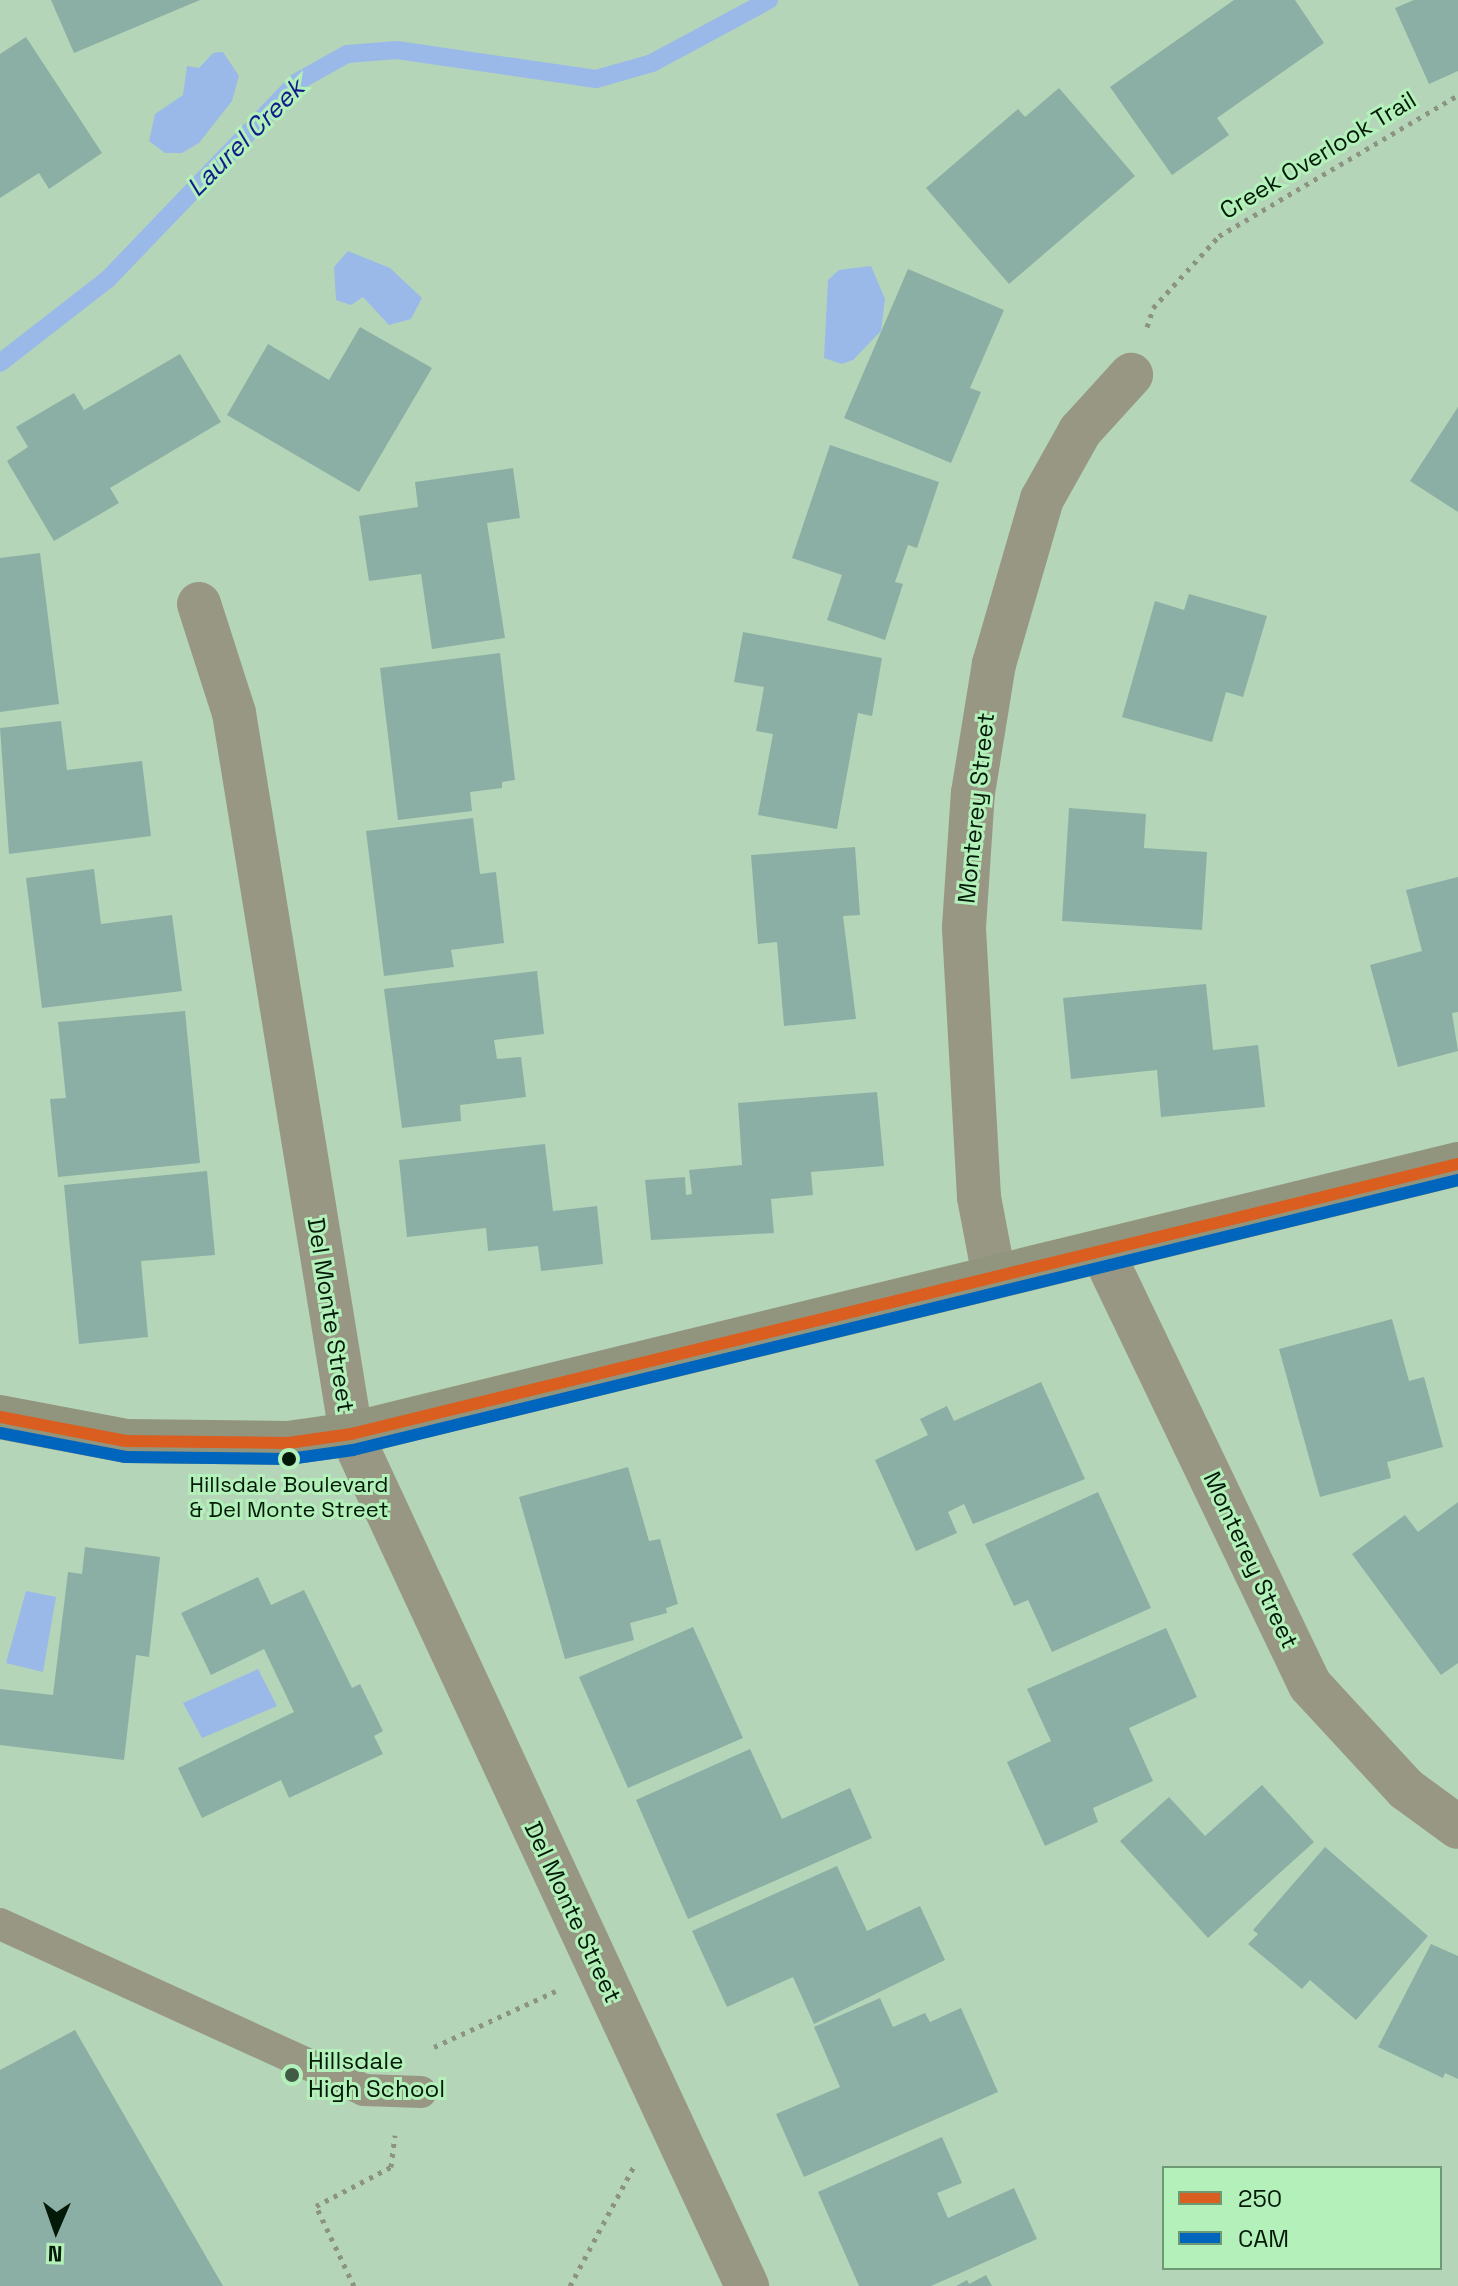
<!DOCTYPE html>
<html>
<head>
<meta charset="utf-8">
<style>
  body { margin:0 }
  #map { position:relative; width:1458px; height:2286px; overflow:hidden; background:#b4d5b8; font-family:"Space Grotesk",sans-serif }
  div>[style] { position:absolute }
  .water>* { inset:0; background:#9ab9e8 }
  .stream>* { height:18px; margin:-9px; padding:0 9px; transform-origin:9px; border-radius:9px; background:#9ab9e8 }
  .building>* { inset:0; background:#8cafa5 }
  .path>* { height:5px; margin-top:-2.5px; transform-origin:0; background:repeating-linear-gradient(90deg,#8c9382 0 4px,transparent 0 10px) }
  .service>* { height:32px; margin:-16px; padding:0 16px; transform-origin:16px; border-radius:16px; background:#989784 }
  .minor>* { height:44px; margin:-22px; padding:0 22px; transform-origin:22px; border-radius:22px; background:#989784 }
  .secondary>* { height:44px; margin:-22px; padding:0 22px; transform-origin:22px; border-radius:22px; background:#92957d }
  .bus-1>* { height:12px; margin:-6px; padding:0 6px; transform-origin:6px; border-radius:6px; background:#da5e1f }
  .bus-2>* { height:12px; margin:-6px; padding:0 6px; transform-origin:6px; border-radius:6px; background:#0065bd }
  .dots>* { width:22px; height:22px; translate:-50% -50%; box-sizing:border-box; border:4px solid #b3f0ba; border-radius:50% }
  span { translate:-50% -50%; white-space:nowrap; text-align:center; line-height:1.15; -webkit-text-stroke:6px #b3f0ba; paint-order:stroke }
  .bus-label { font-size:22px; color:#031a08 }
  .street-label { font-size:24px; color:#031a08 }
  .poi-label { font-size:24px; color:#031a08 }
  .left { translate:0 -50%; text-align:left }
  .water-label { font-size:26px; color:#121a8c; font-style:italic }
  .legend { position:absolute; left:1162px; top:2166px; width:280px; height:104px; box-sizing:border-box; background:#b3f0ba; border:2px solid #6d9a73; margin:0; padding:10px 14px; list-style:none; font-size:24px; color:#031a08 }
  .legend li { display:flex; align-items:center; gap:16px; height:40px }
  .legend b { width:40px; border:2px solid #6d9a73 }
  .north { position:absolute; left:16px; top:2190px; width:80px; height:80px; -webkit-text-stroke:6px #b3f0ba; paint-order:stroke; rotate:182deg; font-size:22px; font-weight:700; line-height:32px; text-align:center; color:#031a08 }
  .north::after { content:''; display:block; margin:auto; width:28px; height:36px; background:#031a08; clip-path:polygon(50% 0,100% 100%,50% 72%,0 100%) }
</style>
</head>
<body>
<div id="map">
  <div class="water">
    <i style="clip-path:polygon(223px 52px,239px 76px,232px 101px,199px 143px,182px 153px,165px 153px,149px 141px,155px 114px,183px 95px,187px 66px,199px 68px,213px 53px)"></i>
    <i style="clip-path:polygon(348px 251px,390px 268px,422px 298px,411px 319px,389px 325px,363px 297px,351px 305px,336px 300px,334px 267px)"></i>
    <i style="clip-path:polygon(871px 266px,885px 299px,881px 331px,853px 360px,842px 364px,824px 358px,828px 280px,839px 270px)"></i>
    <i style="clip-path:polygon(26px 1591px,56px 1597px,43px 1672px,6px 1663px)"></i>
    <i style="clip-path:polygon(258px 1669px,277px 1706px,202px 1738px,183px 1703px)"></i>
  </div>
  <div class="stream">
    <i style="left:0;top:363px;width:137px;rotate:-37.9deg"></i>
    <i style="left:108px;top:279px;width:273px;rotate:-46.2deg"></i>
    <i style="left:297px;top:82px;width:57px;rotate:-29.2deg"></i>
    <i style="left:347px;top:54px;width:50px;rotate:-4.6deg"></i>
    <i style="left:397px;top:50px;width:201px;rotate:8.3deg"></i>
    <i style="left:596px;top:79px;width:58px;rotate:-15.9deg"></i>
    <i style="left:652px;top:63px;width:133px;rotate:-28.3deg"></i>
  </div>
  <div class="building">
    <i style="clip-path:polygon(51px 0,200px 0,74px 53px)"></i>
    <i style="clip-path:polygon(1234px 0,1295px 0,1324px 43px,1217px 118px,1229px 135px,1172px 175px,1110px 87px)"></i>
    <i style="clip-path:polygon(1414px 0,1458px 0,1458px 71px,1429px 84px,1395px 8px)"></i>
    <i style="clip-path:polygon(26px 37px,102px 153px,49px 189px,39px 173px,0 198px,0 54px)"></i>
    <i style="clip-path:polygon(1059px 88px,1135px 176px,1009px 284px,926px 188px,1018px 109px,1025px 117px)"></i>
    <i style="clip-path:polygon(908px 269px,1004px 310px,970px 388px,981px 392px,951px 463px,844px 418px)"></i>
    <i style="clip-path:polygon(360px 327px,432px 368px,359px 492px,227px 415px,268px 344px,329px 380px)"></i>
    <i style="clip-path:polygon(180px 354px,221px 422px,110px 488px,119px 503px,54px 541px,7px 461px,28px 447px,16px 427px,74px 393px,84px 410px)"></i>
    <i style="clip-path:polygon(1458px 407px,1458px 512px,1410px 481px)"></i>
    <i style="clip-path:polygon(830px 445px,939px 482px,917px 548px,908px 545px,895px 582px,903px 584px,885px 640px,827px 620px,842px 575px,792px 558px)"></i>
    <i style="clip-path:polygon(513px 468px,520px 518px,487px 523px,505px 638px,432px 649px,421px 574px,369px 581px,359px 516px,418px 507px,415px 482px)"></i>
    <i style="clip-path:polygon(40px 553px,59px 704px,0 712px,0 558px)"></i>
    <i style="clip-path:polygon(1189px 594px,1267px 616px,1243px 697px,1226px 692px,1212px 742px,1122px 717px,1155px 601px,1184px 610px)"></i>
    <i style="clip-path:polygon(743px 632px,882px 658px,872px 716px,858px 713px,837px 829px,758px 815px,773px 734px,756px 731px,764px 687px,734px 682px)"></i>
    <i style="clip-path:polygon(500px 653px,515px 780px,502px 782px,502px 788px,470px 792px,472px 811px,398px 820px,380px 668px)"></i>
    <i style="clip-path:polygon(61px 721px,67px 770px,142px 761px,151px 836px,9px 854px,0 728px)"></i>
    <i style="clip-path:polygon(1069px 808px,1146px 814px,1144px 848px,1207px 852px,1202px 930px,1062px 921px)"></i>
    <i style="clip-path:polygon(473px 818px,480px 874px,496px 872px,504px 943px,451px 950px,454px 967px,384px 976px,366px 831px)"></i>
    <i style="clip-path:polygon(855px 847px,860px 915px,843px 916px,856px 1019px,784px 1026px,777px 942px,758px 944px,751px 855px)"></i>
    <i style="clip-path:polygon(94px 869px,101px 924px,172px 915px,182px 991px,42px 1008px,26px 878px)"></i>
    <i style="clip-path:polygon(1458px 877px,1458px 1012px,1452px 1013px,1458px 1051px,1398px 1067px,1370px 965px,1422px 951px,1406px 890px)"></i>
    <i style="clip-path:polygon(537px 971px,544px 1034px,494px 1040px,497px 1059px,521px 1057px,526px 1097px,460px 1105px,461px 1121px,402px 1128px,384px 989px)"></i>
    <i style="clip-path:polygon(1206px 984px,1213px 1050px,1258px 1045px,1265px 1107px,1161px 1117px,1157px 1070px,1071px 1079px,1063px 998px)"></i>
    <i style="clip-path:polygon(185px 1011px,200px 1163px,58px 1177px,50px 1099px,66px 1098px,58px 1022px)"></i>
    <i style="clip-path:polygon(877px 1092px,884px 1166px,811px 1172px,813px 1195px,771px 1199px,774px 1233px,651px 1240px,645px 1180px,685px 1177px,686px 1195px,692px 1194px,689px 1170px,742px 1165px,738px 1103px)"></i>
    <i style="clip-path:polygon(545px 1144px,553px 1211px,597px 1206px,603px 1264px,541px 1271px,538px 1246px,488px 1251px,486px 1228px,407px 1237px,399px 1160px)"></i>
    <i style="clip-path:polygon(207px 1171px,215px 1255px,141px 1261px,148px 1337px,79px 1344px,64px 1185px)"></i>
    <i style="clip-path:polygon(1392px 1319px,1409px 1381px,1424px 1377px,1443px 1447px,1387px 1462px,1391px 1478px,1320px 1497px,1279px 1349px)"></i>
    <i style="clip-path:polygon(1041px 1382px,1085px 1479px,973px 1524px,964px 1504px,948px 1512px,957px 1533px,916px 1551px,875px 1460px,928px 1435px,920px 1419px,947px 1406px,954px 1421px)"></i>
    <i style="clip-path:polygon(628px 1467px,649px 1541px,660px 1539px,678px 1604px,666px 1608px,667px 1613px,630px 1623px,634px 1640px,565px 1659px,519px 1497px)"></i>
    <i style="clip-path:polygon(1098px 1492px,1151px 1608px,1052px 1652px,1028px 1600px,1014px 1606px,985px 1544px)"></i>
    <i style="clip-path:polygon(1458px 1502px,1458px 1663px,1441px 1675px,1352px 1554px,1405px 1515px,1418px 1532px)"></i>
    <i style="clip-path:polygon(85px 1547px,160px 1557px,149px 1657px,136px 1655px,124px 1760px,0 1745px,0 1689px,53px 1695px,68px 1572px,82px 1574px)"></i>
    <i style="clip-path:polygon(258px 1577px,271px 1605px,304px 1590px,352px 1688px,360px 1684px,383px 1731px,374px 1736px,383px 1754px,289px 1798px,281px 1780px,202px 1818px,178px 1768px,294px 1712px,264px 1649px,211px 1675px,181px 1613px)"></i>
    <i style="clip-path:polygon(693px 1627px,743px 1738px,628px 1788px,579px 1677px)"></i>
    <i style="clip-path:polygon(1166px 1628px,1197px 1697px,1129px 1728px,1153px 1781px,1093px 1808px,1098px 1822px,1045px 1846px,1007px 1762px,1051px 1741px,1027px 1689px)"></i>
    <i style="clip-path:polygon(750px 1749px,782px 1819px,850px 1788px,872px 1838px,688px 1919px,636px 1800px)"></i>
    <i style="clip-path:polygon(1262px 1785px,1314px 1842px,1208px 1938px,1120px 1841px,1169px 1797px,1205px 1836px)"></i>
    <i style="clip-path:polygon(1325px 1847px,1428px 1936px,1356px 2020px,1310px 1980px,1302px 1989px,1248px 1944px,1258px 1934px,1253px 1930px)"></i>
    <i style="clip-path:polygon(837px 1866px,867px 1931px,920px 1906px,945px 1960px,814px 2024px,793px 1977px,727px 2007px,692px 1931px)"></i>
    <i style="clip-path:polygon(1431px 1944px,1458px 1956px,1458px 2079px,1445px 2073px,1443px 2078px,1378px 2047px)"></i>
    <i style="clip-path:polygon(880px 1998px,893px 2027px,925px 2013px,930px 2022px,961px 2008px,998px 2092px,804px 2177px,776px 2114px,840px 2087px,814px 2027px)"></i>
    <i style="clip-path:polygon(75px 2030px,223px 2286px,0 2286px,0 2070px)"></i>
    <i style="clip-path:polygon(942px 2137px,962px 2183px,937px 2193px,948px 2218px,1014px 2188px,1037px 2239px,931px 2286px,859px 2286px,818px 2192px)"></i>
    <i style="clip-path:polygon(986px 2275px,992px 2286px,956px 2286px,967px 2280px,969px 2284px)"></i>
  </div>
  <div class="path">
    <i style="left:1147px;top:327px;width:20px;rotate:-72deg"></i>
    <i style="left:1153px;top:308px;width:98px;rotate:-47.5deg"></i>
    <i style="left:1219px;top:236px;width:277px;rotate:-30.5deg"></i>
    <i style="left:434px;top:2047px;width:134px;rotate:-24.7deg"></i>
    <i style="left:354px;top:2286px;width:89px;rotate:-115.4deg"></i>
    <i style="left:316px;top:2206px;width:85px;rotate:-27.5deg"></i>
    <i style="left:391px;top:2167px;width:32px;rotate:-83deg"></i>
    <i style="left:570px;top:2286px;width:136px;rotate:-61.9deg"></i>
  </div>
  <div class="service">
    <i style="left:0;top:1924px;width:400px;rotate:24.5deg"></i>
    <i style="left:364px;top:2090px;width:57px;rotate:2deg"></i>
  </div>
  <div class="minor">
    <i style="left:199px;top:604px;width:114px;rotate:72.2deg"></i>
    <i style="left:234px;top:713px;width:730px;rotate:80.78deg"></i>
    <i style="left:351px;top:1434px;width:940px;rotate:65.07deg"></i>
    <i style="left:1102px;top:1251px;width:481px;rotate:64.4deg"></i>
    <i style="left:1310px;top:1685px;width:142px;rotate:47.3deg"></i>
    <i style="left:1406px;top:1789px;width:64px;rotate:36.2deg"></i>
    <i style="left:994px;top:1276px;width:80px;rotate:-100.8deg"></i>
    <i style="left:979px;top:1197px;width:270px;rotate:-93.2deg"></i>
    <i style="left:964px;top:927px;width:134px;rotate:-86.2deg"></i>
    <i style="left:973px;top:793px;width:131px;rotate:-80.8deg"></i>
    <i style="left:994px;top:664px;width:172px;rotate:-73.8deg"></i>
    <i style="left:1042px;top:499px;width:78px;rotate:-60.8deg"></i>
    <i style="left:1080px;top:431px;width:76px;rotate:-47.7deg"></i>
  </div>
  <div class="secondary">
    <i style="left:0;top:1417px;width:128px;rotate:10.8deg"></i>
    <i style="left:126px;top:1441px;width:162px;rotate:0.7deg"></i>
    <i style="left:288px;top:1443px;width:64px;rotate:-8.1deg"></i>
    <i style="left:351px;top:1434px;width:1139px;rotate:-13.71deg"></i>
  </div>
  <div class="bus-1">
    <i style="left:0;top:1417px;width:128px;rotate:10.8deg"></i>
    <i style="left:126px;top:1441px;width:162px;rotate:0.7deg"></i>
    <i style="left:288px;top:1443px;width:64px;rotate:-8.1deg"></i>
    <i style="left:351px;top:1434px;width:1139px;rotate:-13.71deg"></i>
  </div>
  <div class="bus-2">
    <i style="left:0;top:1433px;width:128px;rotate:10.8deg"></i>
    <i style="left:126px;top:1457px;width:163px;rotate:0.7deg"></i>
    <i style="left:289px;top:1459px;width:65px;rotate:-8deg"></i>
    <i style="left:353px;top:1450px;width:1138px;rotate:-13.73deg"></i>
  </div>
  <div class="dots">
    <i style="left:289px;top:1459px;background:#031a08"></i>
    <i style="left:292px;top:2075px;background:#415b46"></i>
  </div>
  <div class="bus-label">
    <span style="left:289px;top:1497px">Hillsdale Boulevard<br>&amp; Del Monte Street</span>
  </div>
  <div class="street-label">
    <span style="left:1318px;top:155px;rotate:-31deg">Creek Overlook Trail</span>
    <span style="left:976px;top:808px;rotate:-84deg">Monterey Street</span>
    <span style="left:331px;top:1315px;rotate:81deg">Del Monte Street</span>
    <span style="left:1251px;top:1560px;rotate:65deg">Monterey Street</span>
    <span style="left:573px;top:1912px;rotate:65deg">Del Monte Street</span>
  </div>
  <div class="poi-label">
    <span class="left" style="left:308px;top:2075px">Hillsdale<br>High School</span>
  </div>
  <div class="water-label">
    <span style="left:246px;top:138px;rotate:-45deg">Laurel Creek</span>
  </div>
  <ul class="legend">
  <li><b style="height:10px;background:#da5e1f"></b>250</li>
  <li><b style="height:10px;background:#0065bd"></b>CAM</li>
  </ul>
  <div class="north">N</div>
</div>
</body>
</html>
